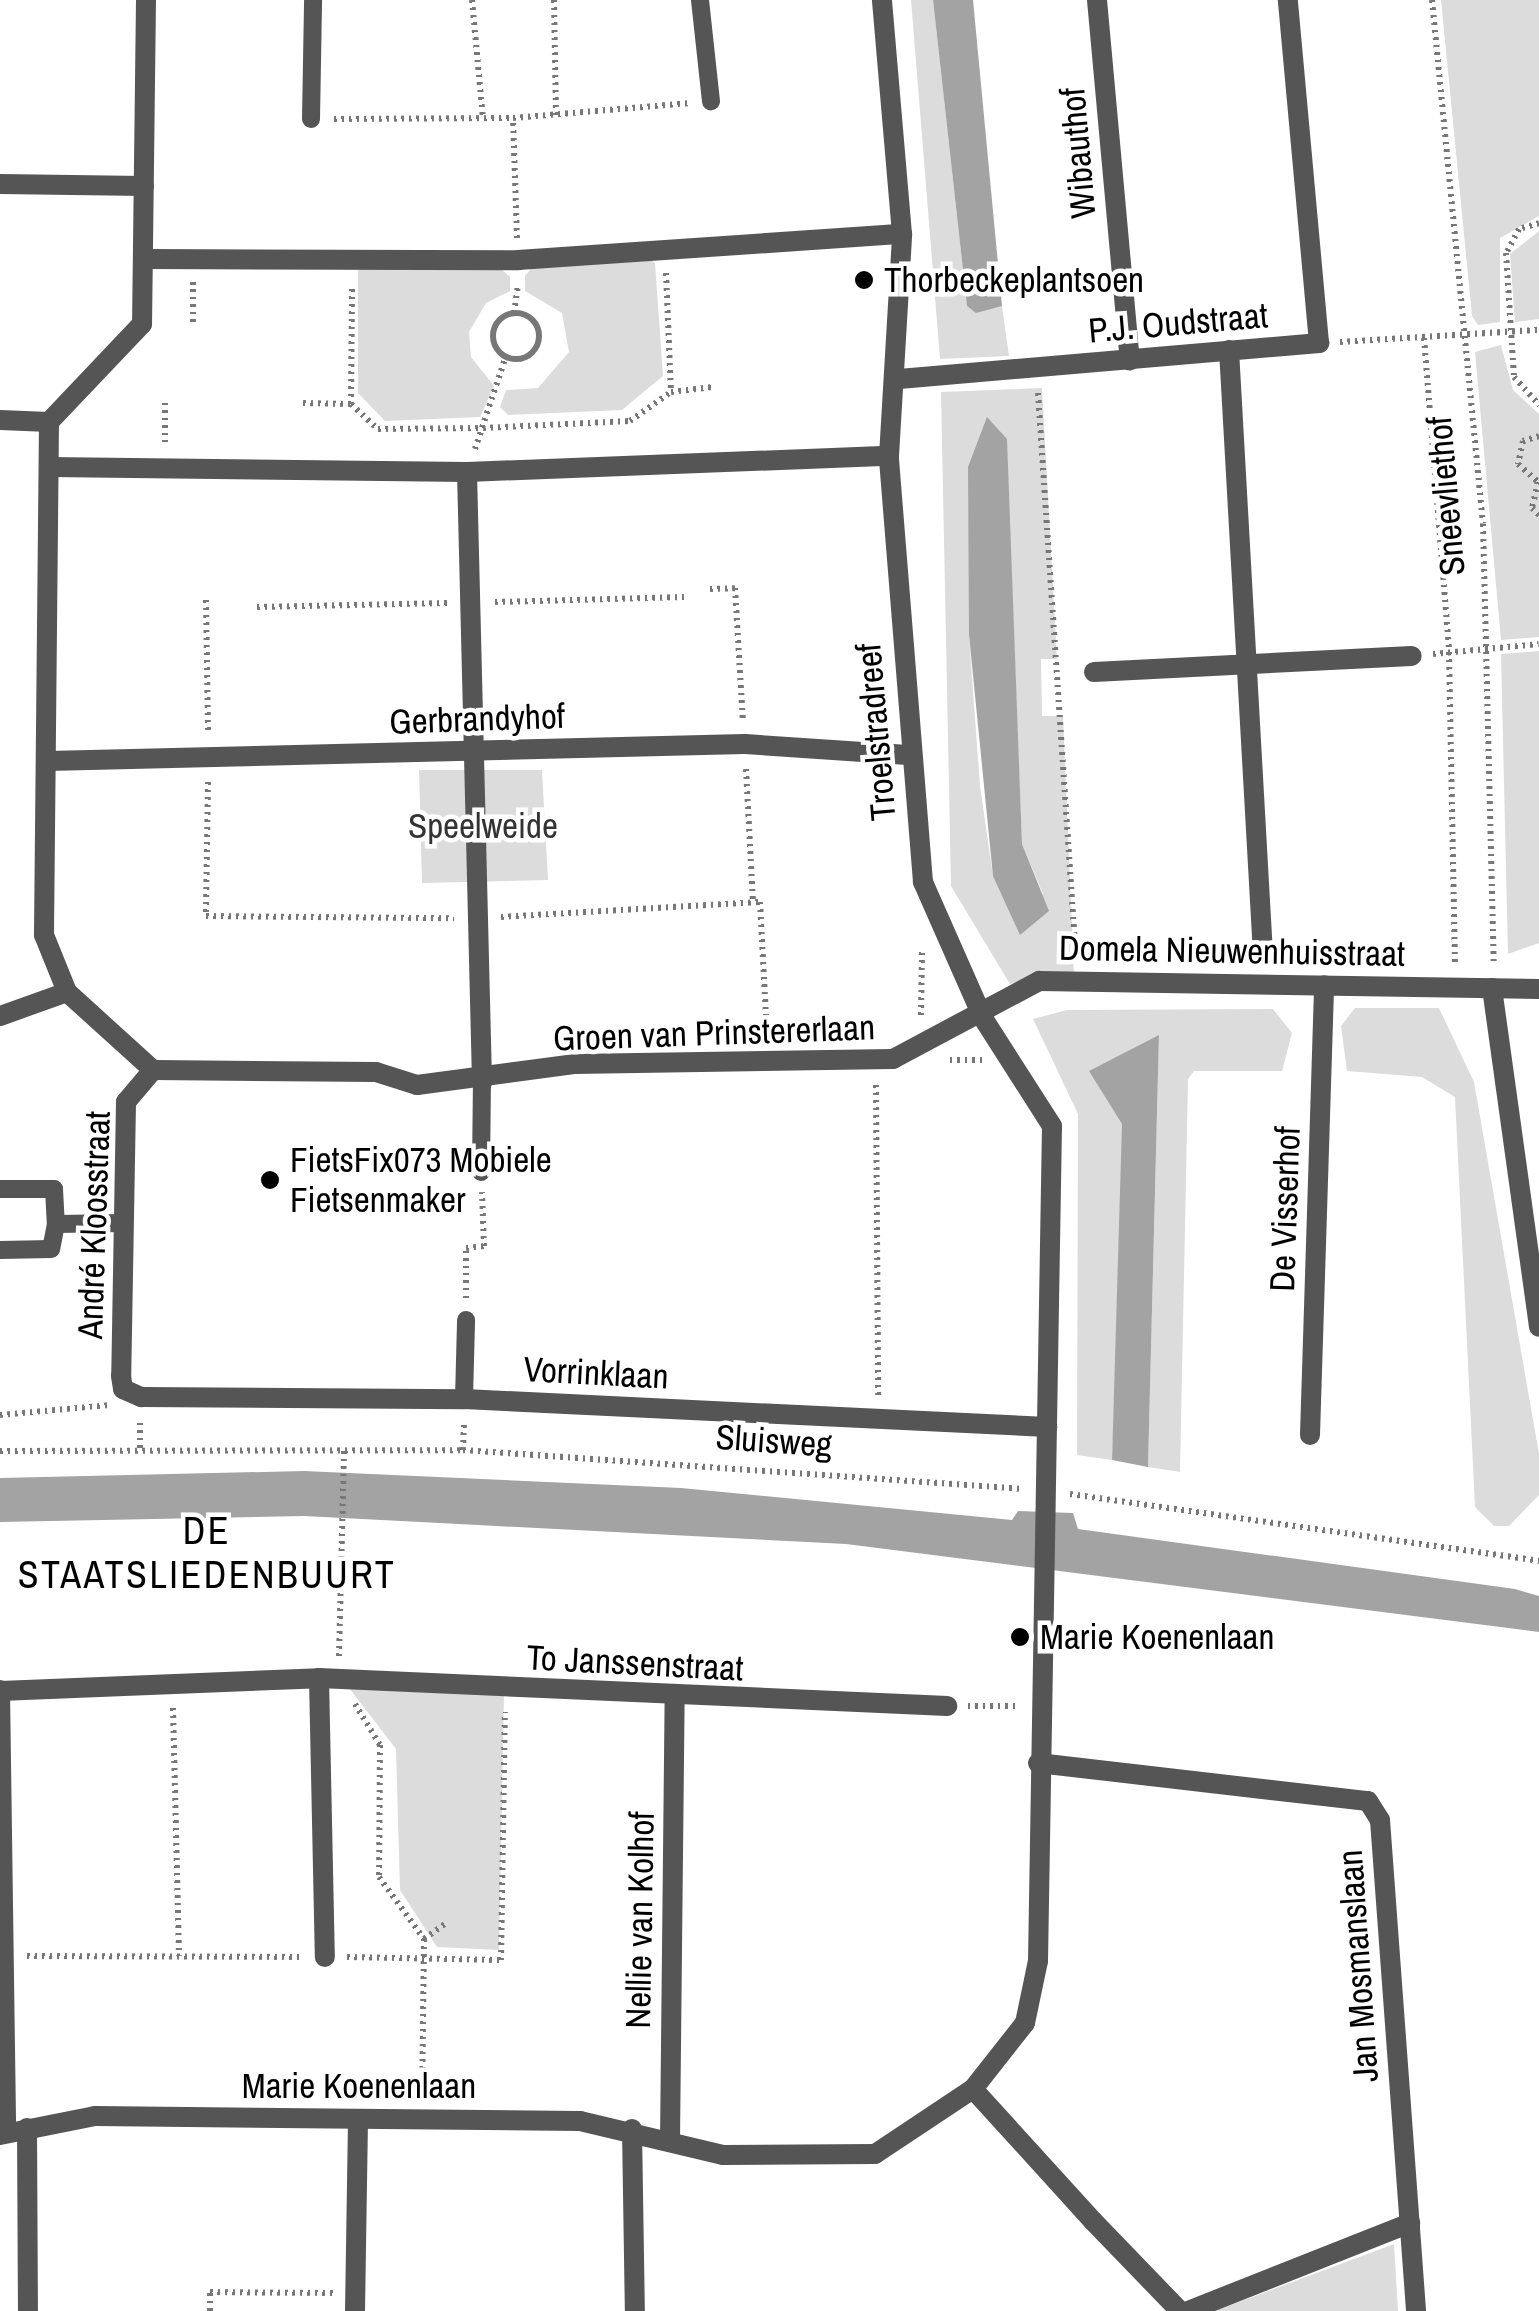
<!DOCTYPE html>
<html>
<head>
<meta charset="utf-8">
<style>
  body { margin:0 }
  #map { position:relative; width:1539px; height:2311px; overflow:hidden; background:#fff; font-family:"Archivo Narrow",sans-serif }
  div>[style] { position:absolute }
  .green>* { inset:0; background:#dcdcdc }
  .water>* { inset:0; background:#a3a3a3 }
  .path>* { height:6px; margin-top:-3px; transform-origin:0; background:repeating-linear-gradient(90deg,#777 0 2.5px,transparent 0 7.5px) }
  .path>.ring { margin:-3px; padding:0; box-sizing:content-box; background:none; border:6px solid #777; border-radius:50% }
  .service>* { height:18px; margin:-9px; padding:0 9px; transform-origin:9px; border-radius:9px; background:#555 }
  .pedestrian>* { height:20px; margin:-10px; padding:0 10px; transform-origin:10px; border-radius:10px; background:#555 }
  .minor>* { height:20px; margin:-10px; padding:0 10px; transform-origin:10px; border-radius:10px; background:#555 }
  .dots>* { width:28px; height:28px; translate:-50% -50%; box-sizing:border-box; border:5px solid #fff; border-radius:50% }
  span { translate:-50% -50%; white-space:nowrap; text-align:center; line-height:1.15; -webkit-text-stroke:9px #fff; paint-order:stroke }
  .street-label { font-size:35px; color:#000 }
  .poi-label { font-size:35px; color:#000 }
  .left { translate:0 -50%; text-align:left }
  .park-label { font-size:35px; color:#333 }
  .neighbourhood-label { font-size:38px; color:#000; letter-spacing:2.5px }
</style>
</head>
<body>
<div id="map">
  <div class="green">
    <i style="clip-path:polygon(911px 0,933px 0,967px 306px,1002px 306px,1009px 356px,940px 359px)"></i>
    <i style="clip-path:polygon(1441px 0,1539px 0,1539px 216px,1500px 238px,1500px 322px,1478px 325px,1472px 316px)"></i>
    <i style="clip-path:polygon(1539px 231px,1539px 319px,1515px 322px,1510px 254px)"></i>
    <i style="clip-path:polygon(644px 255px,655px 263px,663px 376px,622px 410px,508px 415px,500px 407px,506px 390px,538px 388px,569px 352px,562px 313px,525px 291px,525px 276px,534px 265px)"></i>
    <i style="clip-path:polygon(358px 264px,500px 268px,510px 277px,510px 291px,486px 303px,469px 332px,471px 357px,494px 386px,480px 417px,385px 421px,358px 393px)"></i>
    <i style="clip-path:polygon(1501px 345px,1513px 390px,1539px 414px,1539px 637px,1501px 640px,1475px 352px)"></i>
    <i style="clip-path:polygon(evenodd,1042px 388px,1057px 659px,1041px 659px,1042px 716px,1063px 716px,1074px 975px,1010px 984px,951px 886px,941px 392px,1042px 388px,987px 418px,1006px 438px,1022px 844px,1043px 894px,993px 876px,980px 786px,969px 635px,987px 418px)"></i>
    <i style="clip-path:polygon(1539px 651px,1539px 943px,1508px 954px,1501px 654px)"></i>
    <i style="clip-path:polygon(419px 770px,542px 770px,548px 880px,422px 883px)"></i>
    <i style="clip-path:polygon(1355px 1008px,1439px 1008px,1474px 1082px,1539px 1454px,1539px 1495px,1509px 1526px,1494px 1526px,1475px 1507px,1455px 1097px,1422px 1077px,1347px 1071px,1341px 1026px)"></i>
    <i style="clip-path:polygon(1273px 1009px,1292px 1033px,1282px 1071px,1194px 1071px,1188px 1079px,1180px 1472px,1148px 1467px,1159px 1036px,1090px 1071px,1122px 1124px,1122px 1206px,1112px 1460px,1077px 1455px,1078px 1114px,1033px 1019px,1067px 1010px)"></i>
    <i style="clip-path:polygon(346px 1684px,504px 1693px,499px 1950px,437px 1947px,400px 1890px,396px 1749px)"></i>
    <i style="clip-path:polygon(1394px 2244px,1398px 2311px,1215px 2311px)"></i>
  </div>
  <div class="water">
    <i style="clip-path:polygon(933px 0,973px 0,1002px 306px,976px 313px,967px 306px)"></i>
    <i style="clip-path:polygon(987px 417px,1007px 439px,1022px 844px,1049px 911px,1020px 935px,993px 876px,969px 635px,968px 467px)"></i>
    <i style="clip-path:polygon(1159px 1035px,1148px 1467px,1112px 1460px,1122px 1124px,1089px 1071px)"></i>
    <i style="clip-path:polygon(304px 1471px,681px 1488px,1012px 1520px,1018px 1511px,1073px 1513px,1078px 1529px,1515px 1589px,1539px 1596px,1539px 1632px,846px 1544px,304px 1516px,0 1522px,0 1478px)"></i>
  </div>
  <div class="path">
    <i style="left:472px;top:0;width:119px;rotate:84.7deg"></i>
    <i style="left:554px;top:0;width:115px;rotate:89deg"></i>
    <i style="left:1432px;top:0;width:526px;rotate:84.44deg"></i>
    <i style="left:1483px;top:524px;width:438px;rotate:88.6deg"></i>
    <i style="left:334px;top:119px;width:179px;rotate:-0.3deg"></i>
    <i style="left:1539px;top:223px;width:21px;rotate:163deg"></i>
    <i style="left:1519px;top:229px;width:27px;rotate:118deg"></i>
    <i style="left:1506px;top:253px;width:124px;rotate:86.3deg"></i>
    <i style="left:1514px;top:377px;width:38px;rotate:48deg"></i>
    <i style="left:517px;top:238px;width:120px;rotate:-91.9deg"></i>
    <i style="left:513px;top:118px;width:178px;rotate:-4.8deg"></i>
    <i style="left:666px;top:273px;width:119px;rotate:87.6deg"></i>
    <i style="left:193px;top:282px;width:42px;rotate:90deg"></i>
    <i style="left:514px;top:313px;width:28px;rotate:-82deg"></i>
    <i class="ring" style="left:493px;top:313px;width:40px;height:40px"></i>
    <i style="left:1424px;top:338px;width:315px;rotate:85.4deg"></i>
    <i style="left:1449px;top:652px;width:314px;rotate:88.9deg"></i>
    <i style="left:1340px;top:342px;width:199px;rotate:-3.5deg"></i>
    <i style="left:1038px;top:393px;width:567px;rotate:86.16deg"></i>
    <i style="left:165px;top:403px;width:39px;rotate:90deg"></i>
    <i style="left:303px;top:403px;width:48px;rotate:1.2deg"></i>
    <i style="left:351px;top:404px;width:37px;rotate:43deg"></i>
    <i style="left:378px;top:429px;width:105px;rotate:-0.5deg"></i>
    <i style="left:483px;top:428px;width:147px;rotate:-2.7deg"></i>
    <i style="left:630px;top:421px;width:50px;rotate:-35.3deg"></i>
    <i style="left:671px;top:392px;width:42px;rotate:-6.8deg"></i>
    <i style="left:351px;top:404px;width:119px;rotate:-89.5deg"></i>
    <i style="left:1539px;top:436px;width:17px;rotate:163deg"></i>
    <i style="left:1523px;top:441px;width:24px;rotate:102deg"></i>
    <i style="left:1518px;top:464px;width:27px;rotate:42deg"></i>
    <i style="left:1538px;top:482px;width:27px;rotate:103deg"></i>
    <i style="left:1532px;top:508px;width:10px;rotate:45deg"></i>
    <i style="left:475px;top:449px;width:98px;rotate:-71.6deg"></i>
    <i style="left:710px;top:589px;width:25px;rotate:-2deg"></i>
    <i style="left:735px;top:588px;width:134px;rotate:86.6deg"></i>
    <i style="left:206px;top:600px;width:134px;rotate:89.1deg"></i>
    <i style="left:495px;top:602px;width:189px;rotate:-1.5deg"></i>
    <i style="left:257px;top:607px;width:190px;rotate:-1.2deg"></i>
    <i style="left:1433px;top:654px;width:106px;rotate:-5.4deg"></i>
    <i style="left:746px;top:769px;width:134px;rotate:87deg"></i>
    <i style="left:208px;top:782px;width:134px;rotate:90.9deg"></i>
    <i style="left:206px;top:916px;width:248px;rotate:0.5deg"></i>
    <i style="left:501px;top:917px;width:259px;rotate:-3.3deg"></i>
    <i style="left:760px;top:902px;width:133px;rotate:87deg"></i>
    <i style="left:921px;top:1015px;width:67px;rotate:-89.1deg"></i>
    <i style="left:950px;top:1060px;width:32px"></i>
    <i style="left:876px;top:1085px;width:312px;rotate:89.6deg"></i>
    <i style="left:466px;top:1298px;width:50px;rotate:-90deg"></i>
    <i style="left:466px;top:1248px;width:18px;rotate:-6deg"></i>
    <i style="left:484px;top:1246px;width:54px;rotate:-92.1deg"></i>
    <i style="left:0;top:1415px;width:109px;rotate:-5.2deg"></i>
    <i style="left:140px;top:1448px;width:25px;rotate:-90deg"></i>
    <i style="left:463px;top:1450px;width:28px;rotate:-88deg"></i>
    <i style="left:0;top:1451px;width:463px;rotate:-0.1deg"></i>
    <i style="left:463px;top:1450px;width:561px;rotate:3.98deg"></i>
    <i style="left:1070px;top:1494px;width:474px;rotate:8.1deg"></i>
    <i style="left:339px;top:1656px;width:209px;rotate:-88.6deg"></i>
    <i style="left:355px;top:1704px;width:48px;rotate:58.6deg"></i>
    <i style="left:380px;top:1745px;width:132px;rotate:90.4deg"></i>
    <i style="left:379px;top:1877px;width:77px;rotate:54deg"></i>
    <i style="left:424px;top:1939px;width:156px;rotate:90.7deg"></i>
    <i style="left:968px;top:1706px;width:48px"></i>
    <i style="left:173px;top:1708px;width:248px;rotate:88.6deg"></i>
    <i style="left:424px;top:1939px;width:27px;rotate:-36deg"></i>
    <i style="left:27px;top:1956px;width:272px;rotate:0.2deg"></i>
    <i style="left:347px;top:1957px;width:154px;rotate:1.1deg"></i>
    <i style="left:501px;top:1960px;width:248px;rotate:-89.1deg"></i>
    <i style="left:210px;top:2311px;width:19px;rotate:-90deg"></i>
    <i style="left:210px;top:2292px;width:124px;rotate:0.5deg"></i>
  </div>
  <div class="service">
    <i style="left:700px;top:0;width:102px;rotate:83.8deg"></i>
    <i style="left:311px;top:119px;width:119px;rotate:-89deg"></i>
    <i style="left:481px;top:1172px;width:89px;rotate:-89.4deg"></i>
    <i style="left:0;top:1189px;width:54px"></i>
    <i style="left:54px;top:1189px;width:35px;rotate:87deg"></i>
    <i style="left:56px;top:1224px;width:25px;rotate:101deg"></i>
    <i style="left:51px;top:1249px;width:51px;rotate:178.9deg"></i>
    <i style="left:56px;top:1224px;width:68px;rotate:-0.8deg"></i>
    <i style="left:464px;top:1399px;width:79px;rotate:-88.5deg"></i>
  </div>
  <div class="pedestrian">
    <i style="left:146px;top:259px;width:372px;rotate:0.2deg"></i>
    <i style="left:518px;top:260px;width:385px;rotate:-3.9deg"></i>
    <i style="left:49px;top:467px;width:418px;rotate:0.7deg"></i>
    <i style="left:467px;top:472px;width:422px;rotate:-2.2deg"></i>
    <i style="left:467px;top:472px;width:611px;rotate:88.59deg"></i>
    <i style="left:1093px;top:2221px;width:125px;rotate:46deg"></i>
  </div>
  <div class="minor">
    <i style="left:146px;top:0;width:324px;rotate:90.7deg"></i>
    <i style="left:142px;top:324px;width:135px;rotate:133.5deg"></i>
    <i style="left:49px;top:422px;width:513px;rotate:90.56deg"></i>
    <i style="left:44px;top:935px;width:61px;rotate:68deg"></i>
    <i style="left:67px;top:992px;width:116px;rotate:42.2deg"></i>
    <i style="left:153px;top:1070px;width:223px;rotate:0.5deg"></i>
    <i style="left:376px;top:1072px;width:43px;rotate:17.6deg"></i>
    <i style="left:417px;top:1085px;width:158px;rotate:-7.6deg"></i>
    <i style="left:574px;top:1064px;width:319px;rotate:-0.9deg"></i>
    <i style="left:893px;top:1059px;width:166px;rotate:-28.1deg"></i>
    <i style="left:1039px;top:981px;width:500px;rotate:0.92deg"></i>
    <i style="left:1097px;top:0;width:362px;rotate:84.8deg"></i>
    <i style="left:0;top:184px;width:144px;rotate:0.8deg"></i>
    <i style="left:1229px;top:350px;width:606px;rotate:86.78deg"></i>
    <i style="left:899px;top:379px;width:422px;rotate:-4.9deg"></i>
    <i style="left:1319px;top:343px;width:344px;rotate:-95.2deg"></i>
    <i style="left:0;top:420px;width:49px;rotate:2.3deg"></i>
    <i style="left:1094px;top:672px;width:318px;rotate:-2.9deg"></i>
    <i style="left:48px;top:761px;width:697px;rotate:-1.4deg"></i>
    <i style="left:745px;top:744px;width:163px;rotate:3.9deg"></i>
    <i style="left:1492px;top:988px;width:342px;rotate:82.1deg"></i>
    <i style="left:0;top:1016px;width:71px;rotate:-19.7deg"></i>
    <i style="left:153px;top:1070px;width:42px;rotate:130.2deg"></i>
    <i style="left:126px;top:1102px;width:274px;rotate:91deg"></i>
    <i style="left:121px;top:1376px;width:13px;rotate:81deg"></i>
    <i style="left:123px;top:1389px;width:20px;rotate:24deg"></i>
    <i style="left:141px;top:1397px;width:323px;rotate:0.4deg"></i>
    <i style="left:464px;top:1399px;width:584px;rotate:2.75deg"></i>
    <i style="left:1310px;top:1435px;width:450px;rotate:-88.2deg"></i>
    <i style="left:319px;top:1678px;width:279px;rotate:88.8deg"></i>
    <i style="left:0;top:1690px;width:443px;rotate:89.2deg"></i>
    <i style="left:0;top:1691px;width:319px;rotate:-2.3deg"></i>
    <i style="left:319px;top:1678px;width:629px;rotate:2.55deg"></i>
    <i style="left:1038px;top:1763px;width:332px;rotate:6.6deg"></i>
    <i style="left:1368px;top:1801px;width:22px;rotate:58deg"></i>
    <i style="left:1380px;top:1820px;width:492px;rotate:85.8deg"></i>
    <i style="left:973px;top:2089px;width:178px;rotate:47.7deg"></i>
    <i style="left:27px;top:2128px;width:183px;rotate:89.7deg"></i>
    <i style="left:632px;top:2129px;width:182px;rotate:89.1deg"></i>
    <i style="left:0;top:2135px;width:97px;rotate:-11.3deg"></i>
    <i style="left:95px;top:2116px;width:485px;rotate:0.6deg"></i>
    <i style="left:580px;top:2121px;width:147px;rotate:13.4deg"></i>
    <i style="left:723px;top:2155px;width:152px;rotate:-0.4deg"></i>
    <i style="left:875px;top:2154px;width:118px;rotate:-33.6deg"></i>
    <i style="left:973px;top:2089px;width:84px;rotate:-51.8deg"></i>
    <i style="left:1025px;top:2023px;width:63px;rotate:-78.2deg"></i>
    <i style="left:1038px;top:1961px;width:835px;rotate:-89.04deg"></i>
    <i style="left:1052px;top:1126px;width:128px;rotate:-122.6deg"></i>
    <i style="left:983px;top:1018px;width:149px;rotate:-113.8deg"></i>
    <i style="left:923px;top:882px;width:427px;rotate:-94.6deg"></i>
    <i style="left:889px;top:456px;width:222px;rotate:-86.6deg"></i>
    <i style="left:902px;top:234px;width:235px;rotate:-94.9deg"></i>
    <i style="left:670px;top:2141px;width:441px;rotate:-89.4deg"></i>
    <i style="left:355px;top:2311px;width:192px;rotate:-89.1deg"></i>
    <i style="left:1188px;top:2311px;width:239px;rotate:-21.6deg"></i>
  </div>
  <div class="dots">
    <i style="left:864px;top:280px;background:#000"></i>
    <i style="left:270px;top:1180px;background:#000"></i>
    <i style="left:1020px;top:1637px;background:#000"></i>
  </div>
  <div class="street-label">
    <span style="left:1078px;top:153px;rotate:-95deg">Wibauthof</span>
    <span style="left:1178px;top:323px;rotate:-5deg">P.J. Oudstraat</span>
    <span style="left:1446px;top:496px;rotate:-95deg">Sneevliethof</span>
    <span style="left:477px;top:719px;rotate:-2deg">Gerbrandyhof</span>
    <span style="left:876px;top:732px;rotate:-95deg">Troelstradreef</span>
    <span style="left:1232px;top:951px;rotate:1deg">Domela Nieuwenhuisstraat</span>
    <span style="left:714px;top:1033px;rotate:-2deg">Groen van Prinstererlaan</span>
    <span style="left:1285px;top:1209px;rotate:-88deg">De Visserhof</span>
    <span style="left:94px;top:1225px;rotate:-88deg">André Kloosstraat</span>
    <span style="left:596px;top:1373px;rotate:3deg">Vorrinklaan</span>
    <span style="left:774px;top:1441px;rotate:4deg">Sluisweg</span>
    <span style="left:635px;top:1663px;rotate:3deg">To Janssenstraat</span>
    <span style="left:640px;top:1920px;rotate:-89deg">Nellie van Kolhof</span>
    <span style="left:1358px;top:1966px;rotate:-94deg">Jan Mosmanslaan</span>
    <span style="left:359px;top:2086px">Marie Koenenlaan</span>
  </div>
  <div class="poi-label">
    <span class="left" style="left:884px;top:280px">Thorbeckeplantsoen</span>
    <span class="left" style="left:290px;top:1180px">FietsFix073 Mobiele<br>Fietsenmaker</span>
    <span class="left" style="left:1040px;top:1637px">Marie Koenenlaan</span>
  </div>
  <div class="park-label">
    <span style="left:483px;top:826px">Speelweide</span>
  </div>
  <div class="neighbourhood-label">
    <span style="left:207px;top:1553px">DE<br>STAATSLIEDENBUURT</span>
  </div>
</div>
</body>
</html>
